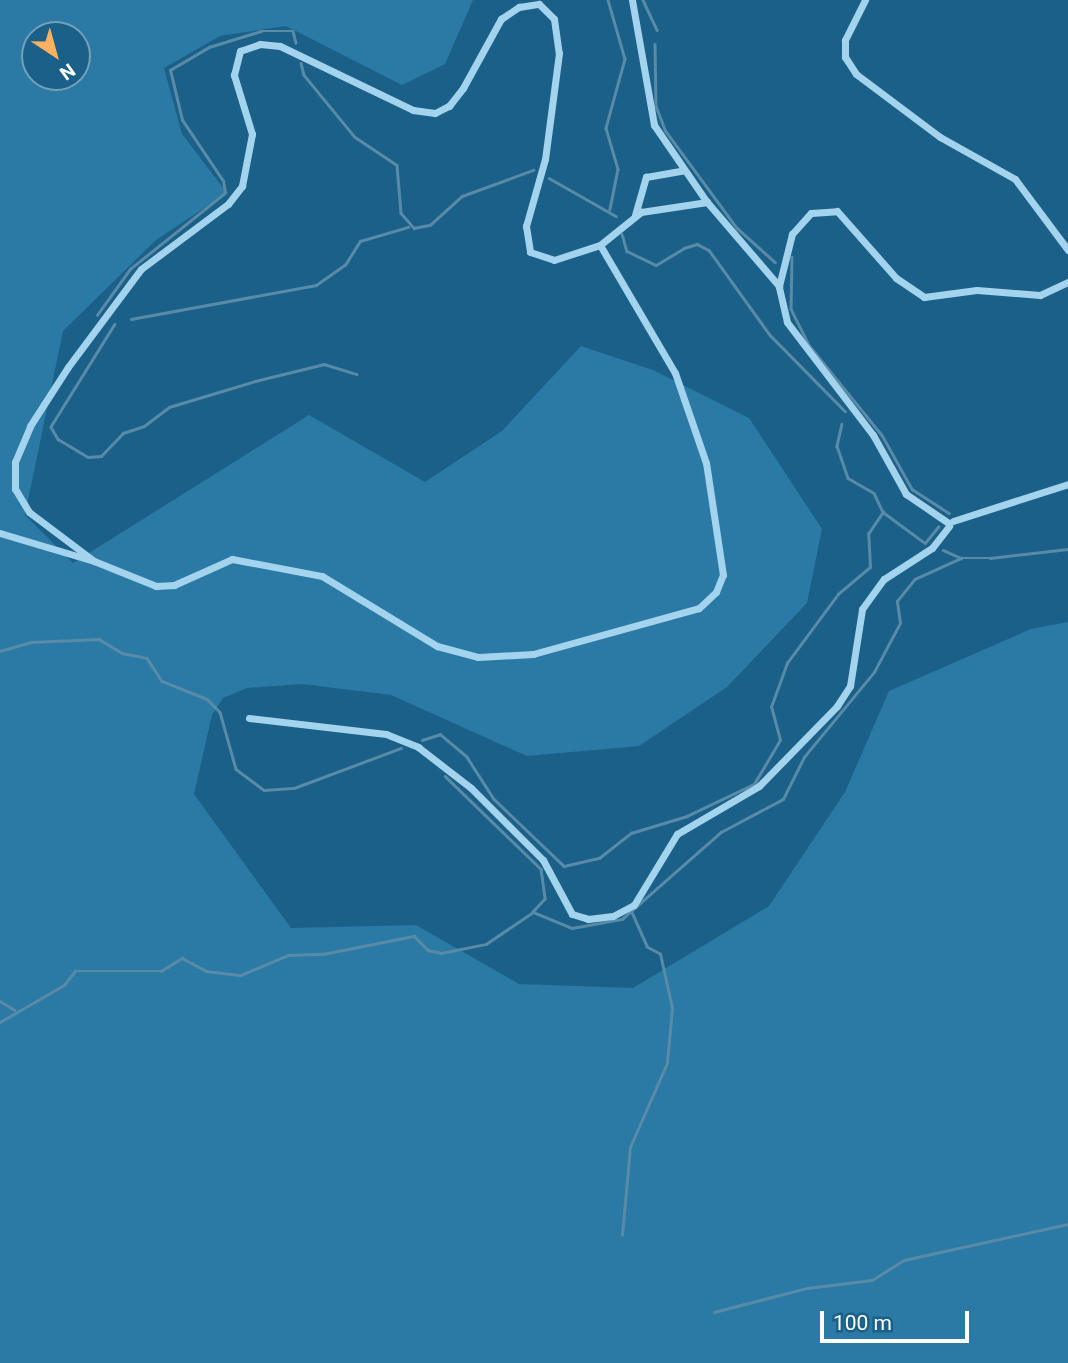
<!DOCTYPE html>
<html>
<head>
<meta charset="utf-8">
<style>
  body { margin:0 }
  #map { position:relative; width:1068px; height:1363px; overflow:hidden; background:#1a6089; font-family:Roboto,sans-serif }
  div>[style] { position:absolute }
  .green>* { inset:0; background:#2a7aa5 }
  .stream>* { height:2.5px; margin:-1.25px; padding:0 1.25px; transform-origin:1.25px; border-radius:1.25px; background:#598aa7 }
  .minor>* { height:7px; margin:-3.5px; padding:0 3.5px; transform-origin:3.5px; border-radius:3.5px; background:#a3d3ed }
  span { translate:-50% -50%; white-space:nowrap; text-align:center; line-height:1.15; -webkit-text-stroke:7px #1a6089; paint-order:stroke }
  .north { position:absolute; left:21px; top:21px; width:70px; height:70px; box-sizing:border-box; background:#1a6089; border:2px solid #76a0b8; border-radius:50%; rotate:144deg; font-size:19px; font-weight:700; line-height:28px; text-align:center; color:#fff }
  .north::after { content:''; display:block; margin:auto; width:24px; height:32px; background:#ffb15f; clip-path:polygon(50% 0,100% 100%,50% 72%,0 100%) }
  .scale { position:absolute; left:820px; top:1311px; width:149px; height:32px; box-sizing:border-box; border:4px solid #fff; border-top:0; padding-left:9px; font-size:21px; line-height:24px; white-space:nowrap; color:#fff; -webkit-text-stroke:5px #1a6089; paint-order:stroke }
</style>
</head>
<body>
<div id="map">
  <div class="green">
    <i style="clip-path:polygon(evenodd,0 0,473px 0,445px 64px,402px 85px,286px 26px,220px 36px,164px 68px,182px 134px,227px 193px,156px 240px,63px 331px,25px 515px,73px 563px,309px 415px,425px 482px,502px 431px,581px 346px,653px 370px,749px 418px,822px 529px,807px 603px,727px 687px,639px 746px,527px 756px,391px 695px,302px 684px,247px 688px,223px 698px,212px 715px,194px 794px,291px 928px,416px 925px,519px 984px,633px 988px,769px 906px,845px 792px,889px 691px,1031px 629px,1068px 622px,1068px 1363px,0 1363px,0 0,35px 35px,77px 35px,77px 77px,35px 77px,35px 35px)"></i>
  </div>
  <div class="stream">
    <i style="left:608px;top:0;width:61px;rotate:73.9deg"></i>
    <i style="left:625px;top:59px;width:72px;rotate:105.4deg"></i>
    <i style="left:606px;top:128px;width:43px;rotate:73.7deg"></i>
    <i style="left:618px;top:169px;width:41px;rotate:101.3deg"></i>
    <i style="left:643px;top:0;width:33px;rotate:65deg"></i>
    <i style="left:655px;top:44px;width:62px;rotate:89.1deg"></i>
    <i style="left:656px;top:106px;width:26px;rotate:69deg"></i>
    <i style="left:665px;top:130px;width:122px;rotate:53.7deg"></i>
    <i style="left:737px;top:228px;width:51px;rotate:41.8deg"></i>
    <i style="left:301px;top:63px;width:12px;rotate:76deg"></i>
    <i style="left:304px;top:75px;width:80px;rotate:50.6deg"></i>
    <i style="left:355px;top:137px;width:50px;rotate:33.7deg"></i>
    <i style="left:397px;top:165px;width:48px;rotate:85.2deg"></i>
    <i style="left:401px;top:213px;width:20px;rotate:49deg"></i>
    <i style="left:414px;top:228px;width:16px;rotate:-11deg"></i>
    <i style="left:430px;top:225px;width:43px;rotate:-42.2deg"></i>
    <i style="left:462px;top:196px;width:76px;rotate:-20.1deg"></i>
    <i style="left:549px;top:178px;width:77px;rotate:29.6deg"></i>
    <i style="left:622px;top:234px;width:18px;rotate:74deg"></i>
    <i style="left:627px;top:251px;width:32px;rotate:26deg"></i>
    <i style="left:656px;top:265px;width:33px;rotate:-31deg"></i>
    <i style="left:684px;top:248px;width:14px;rotate:-17deg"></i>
    <i style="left:697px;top:244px;width:13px;rotate:27deg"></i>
    <i style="left:709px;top:250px;width:105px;rotate:54.3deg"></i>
    <i style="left:770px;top:335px;width:107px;rotate:45.4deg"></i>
    <i style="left:792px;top:257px;width:52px;rotate:91.1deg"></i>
    <i style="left:791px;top:309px;width:40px;rotate:63.4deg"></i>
    <i style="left:809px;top:345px;width:116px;rotate:51deg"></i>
    <i style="left:882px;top:435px;width:62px;rotate:60.9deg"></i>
    <i style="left:912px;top:489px;width:44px;rotate:33deg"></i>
    <i style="left:97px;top:315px;width:57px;rotate:-54.3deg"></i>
    <i style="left:130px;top:269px;width:122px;rotate:-38.7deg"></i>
    <i style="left:225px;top:193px;width:12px;rotate:-99deg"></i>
    <i style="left:223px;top:181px;width:73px;rotate:-123.9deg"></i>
    <i style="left:182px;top:120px;width:51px;rotate:-103.5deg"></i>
    <i style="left:170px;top:70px;width:45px;rotate:-30.5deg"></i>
    <i style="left:209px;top:47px;width:54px;rotate:-17.1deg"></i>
    <i style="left:261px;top:31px;width:32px"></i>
    <i style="left:293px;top:31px;width:12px;rotate:76deg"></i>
    <i style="left:131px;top:319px;width:188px;rotate:-10.4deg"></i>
    <i style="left:316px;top:285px;width:35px;rotate:-35deg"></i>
    <i style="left:345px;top:265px;width:28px;rotate:-58deg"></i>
    <i style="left:360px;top:241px;width:50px;rotate:-16.3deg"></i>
    <i style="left:115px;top:324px;width:121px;rotate:121.9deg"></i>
    <i style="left:51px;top:427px;width:14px;rotate:60deg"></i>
    <i style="left:58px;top:439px;width:35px;rotate:31deg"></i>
    <i style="left:88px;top:457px;width:13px;rotate:-4deg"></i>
    <i style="left:101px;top:456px;width:32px;rotate:-46deg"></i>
    <i style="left:123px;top:433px;width:22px;rotate:-18deg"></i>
    <i style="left:144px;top:426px;width:31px;rotate:-37deg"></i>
    <i style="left:169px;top:407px;width:90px;rotate:-16.8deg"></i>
    <i style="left:255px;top:381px;width:71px;rotate:-13.8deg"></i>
    <i style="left:324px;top:364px;width:34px;rotate:17deg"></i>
    <i style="left:842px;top:424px;width:23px;rotate:103deg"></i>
    <i style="left:837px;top:446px;width:34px;rotate:71deg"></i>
    <i style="left:848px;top:478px;width:30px;rotate:30deg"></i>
    <i style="left:874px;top:493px;width:21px;rotate:65deg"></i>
    <i style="left:883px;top:512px;width:52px;rotate:36.4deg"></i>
    <i style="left:925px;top:543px;width:21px;rotate:-51deg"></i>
    <i style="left:943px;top:550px;width:20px;rotate:24deg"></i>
    <i style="left:961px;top:558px;width:29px"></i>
    <i style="left:990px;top:558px;width:79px;rotate:-6.6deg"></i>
    <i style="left:0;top:651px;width:32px;rotate:-16deg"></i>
    <i style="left:31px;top:642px;width:68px;rotate:-2.5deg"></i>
    <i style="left:99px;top:639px;width:27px;rotate:31deg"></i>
    <i style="left:122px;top:653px;width:25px;rotate:11deg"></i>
    <i style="left:147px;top:658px;width:27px;rotate:57deg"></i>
    <i style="left:162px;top:681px;width:48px;rotate:21.8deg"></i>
    <i style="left:207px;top:699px;width:18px;rotate:45deg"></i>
    <i style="left:220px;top:712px;width:59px;rotate:74.3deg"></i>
    <i style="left:236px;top:769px;width:35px;rotate:37deg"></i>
    <i style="left:264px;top:790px;width:30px;rotate:-4deg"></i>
    <i style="left:294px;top:788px;width:114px;rotate:-20.5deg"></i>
    <i style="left:422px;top:740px;width:19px;rotate:-18deg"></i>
    <i style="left:440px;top:734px;width:35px;rotate:40deg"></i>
    <i style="left:467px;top:757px;width:50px;rotate:57.3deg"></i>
    <i style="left:494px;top:799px;width:97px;rotate:43.7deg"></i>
    <i style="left:564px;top:866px;width:36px;rotate:-13deg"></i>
    <i style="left:599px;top:858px;width:41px;rotate:-38deg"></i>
    <i style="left:631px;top:833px;width:59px;rotate:-16.9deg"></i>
    <i style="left:687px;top:816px;width:74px;rotate:-25.5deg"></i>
    <i style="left:754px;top:784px;width:51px;rotate:-59.4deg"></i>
    <i style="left:780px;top:740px;width:34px;rotate:-105deg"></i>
    <i style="left:771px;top:707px;width:47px;rotate:-70deg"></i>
    <i style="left:787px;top:663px;width:86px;rotate:-53.5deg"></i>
    <i style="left:838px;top:594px;width:42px;rotate:-40.2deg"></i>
    <i style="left:870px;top:567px;width:33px;rotate:-93deg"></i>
    <i style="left:868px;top:534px;width:27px;rotate:-56deg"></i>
    <i style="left:445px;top:776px;width:134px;rotate:44.1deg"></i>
    <i style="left:541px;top:869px;width:30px;rotate:82deg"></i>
    <i style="left:545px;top:899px;width:18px;rotate:133deg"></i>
    <i style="left:0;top:1001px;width:17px;rotate:31deg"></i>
    <i style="left:0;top:1022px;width:74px;rotate:-30deg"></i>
    <i style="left:64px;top:985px;width:18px;rotate:-52deg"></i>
    <i style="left:75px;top:971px;width:86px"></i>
    <i style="left:161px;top:971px;width:25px;rotate:-32deg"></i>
    <i style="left:182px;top:958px;width:27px;rotate:28deg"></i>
    <i style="left:206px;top:971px;width:35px;rotate:7deg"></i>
    <i style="left:241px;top:975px;width:51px;rotate:-23.1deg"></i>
    <i style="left:288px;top:955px;width:35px;rotate:-2deg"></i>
    <i style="left:323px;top:954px;width:93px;rotate:-11.2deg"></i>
    <i style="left:414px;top:936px;width:20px;rotate:45deg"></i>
    <i style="left:428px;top:950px;width:13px;rotate:13deg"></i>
    <i style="left:441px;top:953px;width:46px;rotate:-11.3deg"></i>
    <i style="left:486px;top:944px;width:57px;rotate:-34.2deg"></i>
    <i style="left:533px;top:912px;width:42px;rotate:22.3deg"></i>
    <i style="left:572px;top:928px;width:51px;rotate:-10.2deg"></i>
    <i style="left:622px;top:919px;width:132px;rotate:-41.3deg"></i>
    <i style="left:721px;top:832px;width:70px;rotate:-28deg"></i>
    <i style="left:783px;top:799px;width:47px;rotate:-63.4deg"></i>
    <i style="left:804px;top:757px;width:110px;rotate:-50.5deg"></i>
    <i style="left:874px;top:672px;width:55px;rotate:-62deg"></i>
    <i style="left:900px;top:623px;width:22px;rotate:-98deg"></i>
    <i style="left:897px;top:601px;width:28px;rotate:-51deg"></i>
    <i style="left:915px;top:579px;width:51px;rotate:-24.5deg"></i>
    <i style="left:622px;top:1235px;width:88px;rotate:-84.8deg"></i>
    <i style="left:630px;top:1147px;width:92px;rotate:-66.2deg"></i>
    <i style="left:667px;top:1063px;width:55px;rotate:-84.8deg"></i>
    <i style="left:672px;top:1008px;width:55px;rotate:-102.5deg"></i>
    <i style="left:660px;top:954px;width:15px;rotate:-152deg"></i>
    <i style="left:647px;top:947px;width:37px;rotate:-114deg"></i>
    <i style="left:714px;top:1312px;width:96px;rotate:-14.5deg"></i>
    <i style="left:807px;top:1288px;width:65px;rotate:-7deg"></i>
    <i style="left:872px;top:1280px;width:38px;rotate:-32deg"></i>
    <i style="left:904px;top:1260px;width:168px;rotate:-12.4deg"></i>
  </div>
  <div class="minor">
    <i style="left:632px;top:0;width:127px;rotate:80deg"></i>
    <i style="left:654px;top:125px;width:93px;rotate:55.5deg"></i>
    <i style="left:707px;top:202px;width:111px;rotate:49.4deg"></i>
    <i style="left:865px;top:0;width:45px;rotate:116.6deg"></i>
    <i style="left:845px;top:40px;width:17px;rotate:90deg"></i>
    <i style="left:845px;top:57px;width:20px;rotate:57deg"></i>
    <i style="left:856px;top:74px;width:105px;rotate:36.9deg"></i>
    <i style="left:940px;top:137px;width:86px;rotate:29.2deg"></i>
    <i style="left:1015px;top:179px;width:89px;rotate:53.3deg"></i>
    <i style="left:635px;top:215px;width:40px;rotate:-74deg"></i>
    <i style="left:646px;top:177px;width:39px;rotate:-10deg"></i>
    <i style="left:953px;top:521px;width:121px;rotate:-17.8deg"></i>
    <i style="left:947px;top:522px;width:50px;rotate:-145.7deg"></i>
    <i style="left:906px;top:494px;width:68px;rotate:-119.2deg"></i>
    <i style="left:873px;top:435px;width:142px;rotate:-127.3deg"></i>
    <i style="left:787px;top:322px;width:37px;rotate:-103deg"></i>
    <i style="left:779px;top:286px;width:54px;rotate:-76deg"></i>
    <i style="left:792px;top:234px;width:28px;rotate:-48deg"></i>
    <i style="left:811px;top:213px;width:26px;rotate:-4deg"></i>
    <i style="left:837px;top:211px;width:89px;rotate:48.6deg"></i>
    <i style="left:896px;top:278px;width:34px;rotate:34deg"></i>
    <i style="left:924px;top:297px;width:53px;rotate:-7.5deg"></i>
    <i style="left:977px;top:290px;width:63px;rotate:4.5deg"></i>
    <i style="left:1040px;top:295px;width:31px;rotate:-25deg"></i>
    <i style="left:0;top:533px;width:98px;rotate:16.6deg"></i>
    <i style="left:94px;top:561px;width:67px;rotate:22deg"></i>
    <i style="left:156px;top:586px;width:18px;rotate:-3deg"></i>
    <i style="left:174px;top:585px;width:64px;rotate:-24.1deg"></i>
    <i style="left:232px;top:559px;width:92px;rotate:10.7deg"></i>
    <i style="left:322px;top:576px;width:135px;rotate:31.3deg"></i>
    <i style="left:437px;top:646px;width:42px;rotate:15deg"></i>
    <i style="left:478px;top:657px;width:55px;rotate:-3.1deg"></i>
    <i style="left:533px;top:654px;width:172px;rotate:-15.5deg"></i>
    <i style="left:699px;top:608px;width:23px;rotate:-43deg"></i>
    <i style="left:716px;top:592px;width:18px;rotate:-68deg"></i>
    <i style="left:723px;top:575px;width:113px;rotate:-98.6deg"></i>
    <i style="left:706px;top:463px;width:95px;rotate:-109deg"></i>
    <i style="left:675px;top:373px;width:148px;rotate:-120.4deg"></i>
    <i style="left:94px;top:561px;width:81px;rotate:-143deg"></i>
    <i style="left:29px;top:512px;width:27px;rotate:-121deg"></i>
    <i style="left:15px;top:489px;width:27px;rotate:-90deg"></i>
    <i style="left:15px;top:462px;width:39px;rotate:-67deg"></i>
    <i style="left:30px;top:426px;width:70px;rotate:-57.2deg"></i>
    <i style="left:68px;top:367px;width:122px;rotate:-53.3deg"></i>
    <i style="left:141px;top:269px;width:109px;rotate:-36.8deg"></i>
    <i style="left:228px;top:204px;width:23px;rotate:-52deg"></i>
    <i style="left:242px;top:186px;width:53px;rotate:-79.1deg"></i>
    <i style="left:252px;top:134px;width:62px;rotate:-107deg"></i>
    <i style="left:234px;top:75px;width:25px;rotate:-76deg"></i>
    <i style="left:240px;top:51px;width:21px;rotate:-19deg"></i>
    <i style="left:260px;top:44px;width:20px;rotate:6deg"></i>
    <i style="left:280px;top:46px;width:148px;rotate:25.7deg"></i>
    <i style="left:413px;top:110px;width:22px;rotate:8deg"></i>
    <i style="left:435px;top:113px;width:16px;rotate:-27deg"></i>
    <i style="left:449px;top:106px;width:23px;rotate:-52deg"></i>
    <i style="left:463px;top:88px;width:79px;rotate:-61.2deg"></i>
    <i style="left:501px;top:19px;width:22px;rotate:-34deg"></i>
    <i style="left:519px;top:7px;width:20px;rotate:-9deg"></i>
    <i style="left:539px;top:4px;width:21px;rotate:45deg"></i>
    <i style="left:554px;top:19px;width:34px;rotate:82deg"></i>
    <i style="left:559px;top:53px;width:107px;rotate:97.5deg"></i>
    <i style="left:545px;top:159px;width:70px;rotate:105.8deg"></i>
    <i style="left:526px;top:226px;width:26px;rotate:81deg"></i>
    <i style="left:530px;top:252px;width:25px;rotate:18deg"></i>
    <i style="left:554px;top:260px;width:48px;rotate:-18.1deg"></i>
    <i style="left:600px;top:245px;width:53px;rotate:-38.8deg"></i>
    <i style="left:641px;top:212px;width:67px;rotate:-8.6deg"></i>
    <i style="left:249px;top:718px;width:138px;rotate:6.7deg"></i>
    <i style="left:386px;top:734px;width:35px;rotate:22deg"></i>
    <i style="left:418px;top:747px;width:67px;rotate:37.7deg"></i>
    <i style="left:471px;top:788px;width:102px;rotate:45deg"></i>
    <i style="left:543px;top:860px;width:61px;rotate:61.8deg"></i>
    <i style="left:572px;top:914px;width:17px;rotate:17deg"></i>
    <i style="left:588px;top:919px;width:25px;rotate:-7deg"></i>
    <i style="left:613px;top:916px;width:24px;rotate:-28deg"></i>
    <i style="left:634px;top:905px;width:83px;rotate:-58.8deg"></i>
    <i style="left:677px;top:834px;width:95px;rotate:-30.3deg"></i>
    <i style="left:759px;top:786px;width:112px;rotate:-45.7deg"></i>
    <i style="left:837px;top:706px;width:24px;rotate:-57deg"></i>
    <i style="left:850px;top:686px;width:78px;rotate:-81.1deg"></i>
    <i style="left:862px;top:609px;width:37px;rotate:-54deg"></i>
    <i style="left:884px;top:579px;width:57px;rotate:-32.9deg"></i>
    <i style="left:932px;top:548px;width:28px;rotate:-52deg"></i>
  </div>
  <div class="north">N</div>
  <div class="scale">100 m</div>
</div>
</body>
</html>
